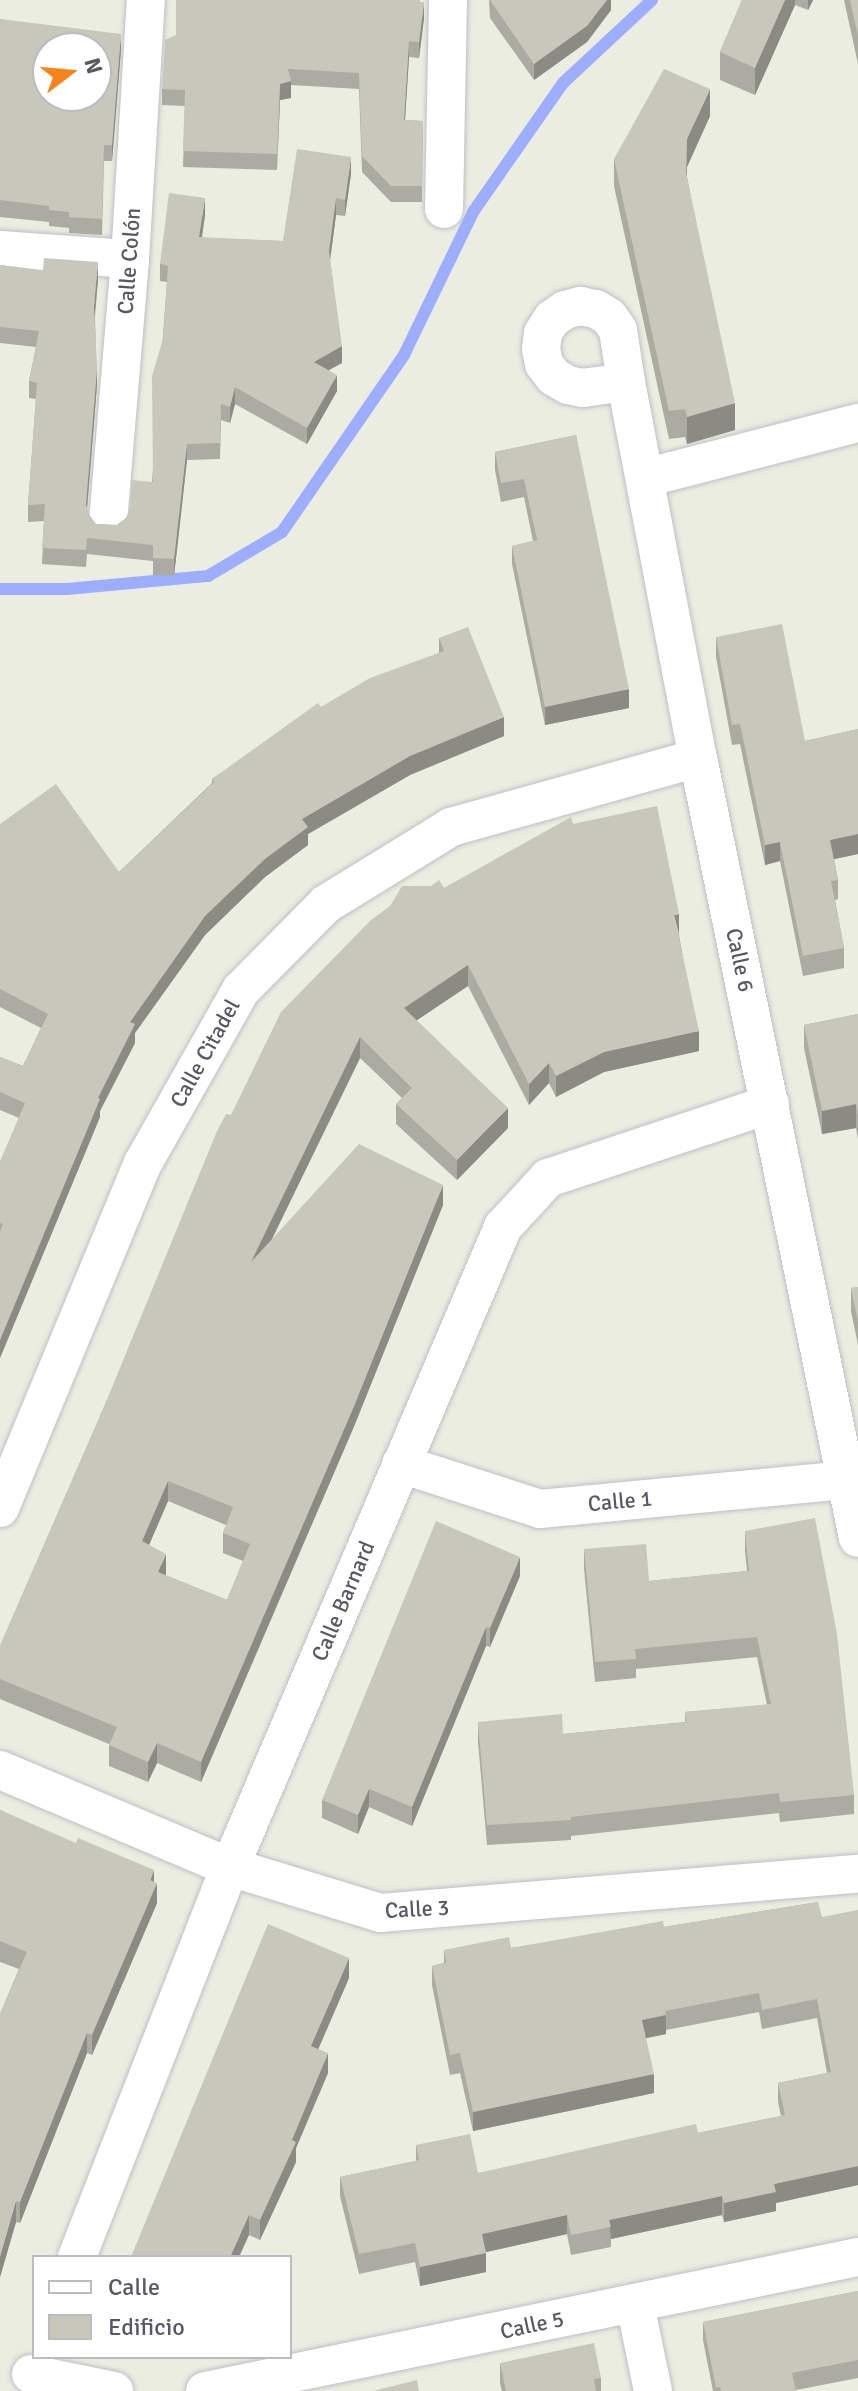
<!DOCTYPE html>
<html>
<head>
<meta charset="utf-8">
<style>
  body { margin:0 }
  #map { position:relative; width:858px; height:2391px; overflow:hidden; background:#eaeddf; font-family:Signika,sans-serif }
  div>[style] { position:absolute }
  .stream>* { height:12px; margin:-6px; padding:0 6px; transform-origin:6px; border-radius:6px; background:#9dadff }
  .roads { filter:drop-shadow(0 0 2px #bfbec7) drop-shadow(0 0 2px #bfbec7) }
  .minor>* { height:38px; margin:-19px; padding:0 19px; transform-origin:19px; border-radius:19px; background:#fff }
  .wall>* { inset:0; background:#ababa2 }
  .shaded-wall>* { inset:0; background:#8b8b84 }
  .building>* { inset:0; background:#c7c7bc }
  span { translate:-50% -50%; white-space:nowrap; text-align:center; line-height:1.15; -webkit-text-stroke:6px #fff; paint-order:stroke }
  .street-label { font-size:22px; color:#585862 }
  .legend { position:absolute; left:32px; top:2255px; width:260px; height:104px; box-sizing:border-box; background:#fff; border:2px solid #bcbcc0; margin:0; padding:10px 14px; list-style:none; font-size:24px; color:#585862 }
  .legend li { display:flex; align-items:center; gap:16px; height:40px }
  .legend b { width:40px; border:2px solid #bcbcc0 }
  .north { position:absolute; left:32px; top:32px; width:80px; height:80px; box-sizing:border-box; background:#fff; border:2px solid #bcbcc0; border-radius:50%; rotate:74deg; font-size:22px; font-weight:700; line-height:32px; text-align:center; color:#585862 }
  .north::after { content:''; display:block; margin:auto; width:28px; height:36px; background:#f7841b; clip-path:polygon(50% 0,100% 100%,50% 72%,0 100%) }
</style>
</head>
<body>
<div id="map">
  <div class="stream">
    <i style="left:0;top:589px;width:67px"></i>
    <i style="left:67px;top:589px;width:142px;rotate:-5.3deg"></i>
    <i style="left:208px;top:576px;width:86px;rotate:-30.7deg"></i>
    <i style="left:282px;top:532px;width:215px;rotate:-55.4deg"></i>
    <i style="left:404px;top:355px;width:159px;rotate:-64.2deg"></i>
    <i style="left:473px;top:212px;width:157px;rotate:-55.1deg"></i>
    <i style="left:563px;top:83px;width:122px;rotate:-43deg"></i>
  </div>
  <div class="roads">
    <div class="minor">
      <i style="left:444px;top:209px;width:209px;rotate:-88.9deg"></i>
      <i style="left:0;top:250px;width:130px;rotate:4deg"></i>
      <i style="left:580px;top:306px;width:16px;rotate:11deg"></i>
      <i style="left:596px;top:309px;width:15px;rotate:32deg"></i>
      <i style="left:609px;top:317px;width:16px;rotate:55deg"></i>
      <i style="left:618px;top:330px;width:53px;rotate:81.3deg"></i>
      <i style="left:626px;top:382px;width:43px;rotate:172.1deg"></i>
      <i style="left:583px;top:388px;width:15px;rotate:-169deg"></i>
      <i style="left:568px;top:385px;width:16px;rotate:-150deg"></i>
      <i style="left:554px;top:377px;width:16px;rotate:-128deg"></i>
      <i style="left:544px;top:364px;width:15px;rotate:-101deg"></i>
      <i style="left:541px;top:349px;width:16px;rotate:-83deg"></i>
      <i style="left:543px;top:333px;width:17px;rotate:-57deg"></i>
      <i style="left:552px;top:319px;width:16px;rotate:-35deg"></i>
      <i style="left:565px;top:310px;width:16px;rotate:-15deg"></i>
      <i style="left:626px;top:382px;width:383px;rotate:79.2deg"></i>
      <i style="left:698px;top:758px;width:796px;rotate:78.41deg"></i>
      <i style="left:645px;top:478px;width:220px;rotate:-14.5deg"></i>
      <i style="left:108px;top:522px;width:264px;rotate:-85.2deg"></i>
      <i style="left:130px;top:259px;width:259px;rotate:-86.5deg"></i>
      <i style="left:401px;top:1464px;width:146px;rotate:17.9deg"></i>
      <i style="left:540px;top:1509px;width:306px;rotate:-5.4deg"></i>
      <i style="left:0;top:1508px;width:373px;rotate:-67.5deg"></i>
      <i style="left:143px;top:1163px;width:199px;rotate:-60.5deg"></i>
      <i style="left:241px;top:990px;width:121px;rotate:-45.3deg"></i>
      <i style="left:326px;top:904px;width:147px;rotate:-31.6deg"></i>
      <i style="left:451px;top:827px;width:256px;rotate:-15.6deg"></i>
      <i style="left:0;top:1770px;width:250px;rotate:22.9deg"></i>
      <i style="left:230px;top:1867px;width:157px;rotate:17deg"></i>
      <i style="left:380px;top:1913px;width:480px;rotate:-4.7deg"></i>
      <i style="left:77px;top:2257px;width:419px;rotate:-68.6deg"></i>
      <i style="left:230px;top:1867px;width:696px;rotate:-66.9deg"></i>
      <i style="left:503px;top:1227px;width:67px;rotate:-47.4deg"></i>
      <i style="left:548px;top:1178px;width:234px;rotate:-18.4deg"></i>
      <i style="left:635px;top:2304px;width:89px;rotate:78.3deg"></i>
      <i style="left:31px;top:2374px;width:85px;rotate:11.6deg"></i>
      <i style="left:205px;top:2391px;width:667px;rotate:-11.6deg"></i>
    </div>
  </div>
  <div class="wall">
    <i style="clip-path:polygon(489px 0,611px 0,611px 10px,587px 42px,534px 80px,490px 18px)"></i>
    <i style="clip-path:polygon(742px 0,813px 0,808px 10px,795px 5px,755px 95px,720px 80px,720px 52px)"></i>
    <i style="clip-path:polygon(844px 0,858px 0,858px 64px)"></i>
    <i style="clip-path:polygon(424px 18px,419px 58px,409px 57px,405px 120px,423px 121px,422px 202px,391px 202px,362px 172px,359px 89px,291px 85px,291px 98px,280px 100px,277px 170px,183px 167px,185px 106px,162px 105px,162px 89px)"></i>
    <i style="clip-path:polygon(0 19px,121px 50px,112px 161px,104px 161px,102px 235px,69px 233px,69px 228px,49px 226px,49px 222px,0 217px)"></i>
    <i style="clip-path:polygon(710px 116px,687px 167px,687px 177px,735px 430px,687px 444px,685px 437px,669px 439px,614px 186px,614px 159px)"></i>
    <i style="clip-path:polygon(351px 174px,345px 216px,336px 215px,330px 260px,342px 363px,329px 370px,337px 391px,307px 444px,235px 404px,230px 423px,221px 420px,220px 459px,187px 460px,174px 576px,153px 575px,153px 561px,87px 554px,86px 567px,42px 564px,44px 521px,28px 522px,28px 505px,36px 399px,29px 398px,29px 381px,36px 347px,0 343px,0 265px,98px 279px,95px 317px,97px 385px,87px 509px,89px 515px,96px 524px,117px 525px,126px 518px,152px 482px,167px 282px,160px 281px,160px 264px,205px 215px,202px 238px,283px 241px)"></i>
    <i style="clip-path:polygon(576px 435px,629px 708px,545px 725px,512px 564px,512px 546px,533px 541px,524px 497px,501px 502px,495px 470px,495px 452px)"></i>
    <i style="clip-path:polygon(716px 637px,805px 741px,858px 729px,858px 854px,834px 859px,838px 880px,838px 899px,835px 900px,844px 948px,844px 968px,803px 976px,780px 861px,765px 865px,740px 744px,732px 745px,716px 657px)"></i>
    <i style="clip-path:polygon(439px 638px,504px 736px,410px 775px,308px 834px,308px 845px,265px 877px,205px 935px,135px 1033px,135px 1043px,100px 1111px,100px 1117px,0 1358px,0 1162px,19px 1118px,0 1110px,0 1057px,23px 1066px,41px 1028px,0 1007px,0 824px,119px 872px,212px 783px,212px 779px,321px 707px,439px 653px)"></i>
    <i style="clip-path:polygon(evenodd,573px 824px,679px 935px,699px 1051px,604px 1072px,556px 1097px,549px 1083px,529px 1105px,468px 986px,416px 1020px,508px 1128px,457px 1180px,396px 1124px,396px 1104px,402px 1098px,360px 1058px,272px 1239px,443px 1205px,355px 1424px,201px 1782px,157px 1763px,148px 1782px,109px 1766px,109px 1744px,0 1699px,0 1646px,231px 1115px,444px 888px,573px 824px,168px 1501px,226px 1525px,223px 1533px,223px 1553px,243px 1561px,227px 1600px,165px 1575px,166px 1574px,149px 1545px,168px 1501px)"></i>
    <i style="clip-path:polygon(858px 1014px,858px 1140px,856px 1128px,822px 1134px,804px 1048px,804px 1025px)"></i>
    <i style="clip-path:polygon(858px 1287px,858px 1345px,851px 1311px,851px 1288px)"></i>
    <i style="clip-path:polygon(745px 1531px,854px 1795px,854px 1814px,780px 1822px,779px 1813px,571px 1836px,571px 1840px,487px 1845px,478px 1742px,478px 1722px,563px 1734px,685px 1722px,685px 1712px,767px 1705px,757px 1657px,636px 1669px,636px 1678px,595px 1682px,584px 1569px,584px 1549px,649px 1581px,747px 1571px,745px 1551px)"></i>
    <i style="clip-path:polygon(520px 1576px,490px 1647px,486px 1646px,412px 1826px,369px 1807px,358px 1834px,322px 1818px,322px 1800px)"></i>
    <i style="clip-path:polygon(0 1810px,154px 1882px,157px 1903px,92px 2055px,87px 2053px,20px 2223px,16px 2222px,0 2277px,0 2014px,19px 1969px,0 1962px)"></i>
    <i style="clip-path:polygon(818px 1902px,858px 2185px,776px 2203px,776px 2211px,724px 2222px,722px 2215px,611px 2239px,611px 2247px,571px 2255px,567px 2234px,486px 2252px,486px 2272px,420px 2286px,415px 2262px,359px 2274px,340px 2196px,340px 2177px,416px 2161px,416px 2145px,478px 2173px,698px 2133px,781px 2116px,778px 2102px,778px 2083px,827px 2073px,817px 2018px,762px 2029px,759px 2012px,666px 2030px,666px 2034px,646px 2038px,654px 2093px,473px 2131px,460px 2073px,450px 2075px,432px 1985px,432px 1966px,444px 1963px,444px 1950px,511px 1948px,664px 1927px)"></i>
    <i style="clip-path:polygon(349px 1978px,318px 2049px,328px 2073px,296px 2148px,296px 2162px,260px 2240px,249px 2235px,131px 2257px)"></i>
    <i style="clip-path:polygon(858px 2291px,858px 2378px,796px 2390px,796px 2391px,713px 2391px,703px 2340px,703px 2322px)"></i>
    <i style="clip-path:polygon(500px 2363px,601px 2378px,601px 2391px,502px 2391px,500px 2384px)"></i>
  </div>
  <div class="shaded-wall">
    <i style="clip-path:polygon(607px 0,611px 0,611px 10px,587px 42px,534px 80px,534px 64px)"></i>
    <i style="clip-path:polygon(785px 0,795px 0,795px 5px,755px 95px,755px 68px)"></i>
    <i style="clip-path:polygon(808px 0,813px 0,808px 10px)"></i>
    <i style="clip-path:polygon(424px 2px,424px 18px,419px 58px,419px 42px)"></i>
    <i style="clip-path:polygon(121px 34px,121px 50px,112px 161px,112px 145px)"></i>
    <i style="clip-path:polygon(409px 41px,409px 57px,404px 136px,404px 120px)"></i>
    <i style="clip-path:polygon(291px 81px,291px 98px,280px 100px,277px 170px,280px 84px)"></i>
    <i style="clip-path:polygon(710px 89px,710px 116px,687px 167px,686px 200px,687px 139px)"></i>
    <i style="clip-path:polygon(351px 157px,351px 174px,345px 216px,345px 200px)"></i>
    <i style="clip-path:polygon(205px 198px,205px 215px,199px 254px,199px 237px)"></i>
    <i style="clip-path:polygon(336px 198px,336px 215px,329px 268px,329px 251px)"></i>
    <i style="clip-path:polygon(98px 262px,98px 279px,94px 323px,94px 306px)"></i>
    <i style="clip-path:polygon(342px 346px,342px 363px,314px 378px,314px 362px)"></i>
    <i style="clip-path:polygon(97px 368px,97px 385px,86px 521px,86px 504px)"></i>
    <i style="clip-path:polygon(337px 375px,337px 391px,307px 444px,307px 428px)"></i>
    <i style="clip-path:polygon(235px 387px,235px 404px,230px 423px,230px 407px)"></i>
    <i style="clip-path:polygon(735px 403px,735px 430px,687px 444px,687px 417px)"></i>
    <i style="clip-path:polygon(187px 444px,187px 460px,174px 576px,174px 559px)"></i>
    <i style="clip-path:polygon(629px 689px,629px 708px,545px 725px,545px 707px)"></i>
    <i style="clip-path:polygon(504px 717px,504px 736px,410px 775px,308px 834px,308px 845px,265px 877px,205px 935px,135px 1033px,135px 1043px,100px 1111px,100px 1117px,0 1358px,0 1340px,98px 1098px,130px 1022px,205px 916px,302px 819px,410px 756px)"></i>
    <i style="clip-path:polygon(858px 834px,858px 854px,830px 860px,830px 840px)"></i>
    <i style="clip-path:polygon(780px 842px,780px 861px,765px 865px,765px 845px)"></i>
    <i style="clip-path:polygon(679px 914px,679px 935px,674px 915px)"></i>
    <i style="clip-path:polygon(468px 965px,468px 986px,404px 1029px,404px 1008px)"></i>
    <i style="clip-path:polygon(699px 1031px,699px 1051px,604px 1072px,556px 1097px,556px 1076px,604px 1052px)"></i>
    <i style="clip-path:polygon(360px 1037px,360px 1058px,251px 1282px,251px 1262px)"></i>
    <i style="clip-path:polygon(549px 1063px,549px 1083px,529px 1105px,529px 1084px)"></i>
    <i style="clip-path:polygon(856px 1104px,856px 1128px,822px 1134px,822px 1111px)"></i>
    <i style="clip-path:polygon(508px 1108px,508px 1128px,457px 1180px,457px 1160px)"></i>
    <i style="clip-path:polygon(443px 1185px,443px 1205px,355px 1424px,201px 1782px,201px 1762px)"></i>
    <i style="clip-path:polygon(168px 1481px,168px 1501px,142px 1561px,142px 1541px)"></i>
    <i style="clip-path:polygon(166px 1554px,166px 1574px,158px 1593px,158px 1572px)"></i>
    <i style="clip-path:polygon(520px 1557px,520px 1576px,490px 1647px,490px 1628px)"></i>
    <i style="clip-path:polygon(486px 1627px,486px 1646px,412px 1826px,412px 1807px)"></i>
    <i style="clip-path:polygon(157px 1743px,157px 1763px,148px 1782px,148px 1762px)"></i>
    <i style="clip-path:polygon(369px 1789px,369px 1807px,358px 1834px,358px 1815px)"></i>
    <i style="clip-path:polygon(154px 1870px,154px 1890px,157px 1883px,157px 1903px,92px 2055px,92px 2035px)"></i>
    <i style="clip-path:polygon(349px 1958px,349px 1978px,311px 2066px,311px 2046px)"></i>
    <i style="clip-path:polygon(666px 2015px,666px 2034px,642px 2039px,642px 2020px)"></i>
    <i style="clip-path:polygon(87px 2033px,87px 2053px,20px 2223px,20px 2202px)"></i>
    <i style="clip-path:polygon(328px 2053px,328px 2073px,296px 2148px,296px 2162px,260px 2240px,260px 2220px,292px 2140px)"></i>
    <i style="clip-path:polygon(654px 2074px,654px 2093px,473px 2131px,473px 2112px)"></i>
    <i style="clip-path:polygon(858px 2166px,858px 2185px,776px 2203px,776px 2211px,724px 2222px,724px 2203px,774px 2184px)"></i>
    <i style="clip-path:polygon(722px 2196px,722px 2215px,611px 2239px,609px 2220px)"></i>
    <i style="clip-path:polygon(16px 2201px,16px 2222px,0 2277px,0 2257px)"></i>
    <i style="clip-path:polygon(249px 2215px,249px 2235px,239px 2257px,230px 2257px)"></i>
    <i style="clip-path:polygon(567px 2215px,567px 2234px,482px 2253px,482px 2234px)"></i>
    <i style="clip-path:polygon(486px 2253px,486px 2272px,420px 2286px,420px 2267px)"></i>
  </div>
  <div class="building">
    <i style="clip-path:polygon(176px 0,420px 0,420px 2px,424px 2px,419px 42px,409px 41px,404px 120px,423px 121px,422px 186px,391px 186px,362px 156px,359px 73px,288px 69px,291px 81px,280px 84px,277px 154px,183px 151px,185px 90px,162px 89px,165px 40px,176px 35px)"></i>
    <i style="clip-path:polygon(490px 0,607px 0,587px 26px,534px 64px)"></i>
    <i style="clip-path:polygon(742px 0,785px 0,755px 68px,720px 52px)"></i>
    <i style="clip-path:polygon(850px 0,858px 0,858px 36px)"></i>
    <i style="clip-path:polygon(evenodd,0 19px,121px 34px,112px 145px,104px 145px,102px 219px,69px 217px,69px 212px,49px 210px,49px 206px,0 200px,0 19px,48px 48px,96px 48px,96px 96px,48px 96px,48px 48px)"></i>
    <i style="clip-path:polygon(664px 69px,710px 89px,687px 139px,686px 173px,735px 403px,687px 417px,685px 409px,669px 411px,614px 159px)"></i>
    <i style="clip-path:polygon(297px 149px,351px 157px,345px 200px,336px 198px,329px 251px,342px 346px,314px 362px,337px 375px,307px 428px,235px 387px,230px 407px,221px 404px,220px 443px,187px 444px,174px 559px,153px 558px,153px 545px,87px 538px,86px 550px,42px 548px,45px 504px,28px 505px,37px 383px,29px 381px,39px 331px,0 327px,0 265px,43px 270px,44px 258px,98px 262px,94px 306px,97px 368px,86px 504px,89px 515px,96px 524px,117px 525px,126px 518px,130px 508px,132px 480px,153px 482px,152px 376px,163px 339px,168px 266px,160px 264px,169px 193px,205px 198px,199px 237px,283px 241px)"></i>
    <i style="clip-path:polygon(576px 435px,629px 689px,545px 707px,512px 546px,537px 540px,524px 479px,501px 483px,495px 452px)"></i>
    <i style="clip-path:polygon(782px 624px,805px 741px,858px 729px,858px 834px,830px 840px,838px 880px,831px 881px,844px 948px,803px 956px,780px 842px,765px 845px,740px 724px,732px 725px,716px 637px)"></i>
    <i style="clip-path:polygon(468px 627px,504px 717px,410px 756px,302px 819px,308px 827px,265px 859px,205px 916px,130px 1022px,135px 1024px,98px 1098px,100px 1099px,0 1340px,0 1232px,3px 1224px,0 1223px,0 1162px,25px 1103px,0 1092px,0 1057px,23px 1066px,48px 1014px,0 989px,0 824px,56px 784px,119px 872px,214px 782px,212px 779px,318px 703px,321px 707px,370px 678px,444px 651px,439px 638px)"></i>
    <i style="clip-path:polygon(evenodd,657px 806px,679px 914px,674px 915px,699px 1031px,604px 1052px,556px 1076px,549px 1063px,529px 1084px,468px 965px,404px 1008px,508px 1108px,457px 1160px,396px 1104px,412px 1088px,360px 1037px,251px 1262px,359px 1144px,443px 1185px,355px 1404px,201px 1762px,157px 1743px,148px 1762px,109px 1745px,117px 1727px,0 1679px,0 1646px,104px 1407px,217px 1131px,226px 1114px,231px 1115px,281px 1012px,371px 920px,390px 906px,402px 886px,431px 886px,439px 880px,444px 888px,571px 817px,573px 824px,657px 806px,168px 1481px,233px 1507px,223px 1533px,250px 1544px,227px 1600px,158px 1572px,166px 1554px,142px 1541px,168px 1481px)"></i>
    <i style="clip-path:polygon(858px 1014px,858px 1116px,856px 1104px,822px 1111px,804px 1025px)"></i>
    <i style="clip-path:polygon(858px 1287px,858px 1322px,851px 1288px)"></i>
    <i style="clip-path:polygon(815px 1518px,837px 1634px,854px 1795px,780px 1802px,779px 1793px,571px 1817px,571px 1820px,487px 1825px,478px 1722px,562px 1714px,563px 1734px,686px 1722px,685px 1712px,771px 1704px,757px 1637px,635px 1649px,636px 1659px,595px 1662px,584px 1549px,646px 1544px,649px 1581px,749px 1571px,745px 1531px)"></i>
    <i style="clip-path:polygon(436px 1521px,520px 1557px,490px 1628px,486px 1627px,412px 1807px,369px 1789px,358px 1815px,322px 1800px)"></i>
    <i style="clip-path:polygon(0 1810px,76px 1843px,78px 1838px,154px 1870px,150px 1880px,157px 1883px,92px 2035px,87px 2033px,20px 2202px,16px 2201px,0 2257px,0 2014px,27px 1952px,0 1941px)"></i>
    <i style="clip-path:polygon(818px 1902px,822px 1917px,858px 1910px,858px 2166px,774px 2184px,776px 2192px,724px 2203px,722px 2196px,609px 2220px,611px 2227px,571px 2235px,567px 2215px,482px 2234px,486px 2253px,420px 2267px,415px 2243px,359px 2254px,340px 2177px,419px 2160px,416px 2145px,470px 2134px,478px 2173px,696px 2124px,698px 2133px,785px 2115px,778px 2083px,831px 2072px,817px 1999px,762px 2010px,759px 1993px,665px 2011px,666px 2015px,642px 2020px,654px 2074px,473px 2112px,460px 2053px,450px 2055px,432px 1966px,446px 1963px,444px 1950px,509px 1937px,511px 1948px,663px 1921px,664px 1927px)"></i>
    <i style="clip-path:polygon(268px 1924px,349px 1958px,311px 2046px,328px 2053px,292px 2140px,296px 2142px,260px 2220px,249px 2215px,230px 2257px,131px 2257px)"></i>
    <i style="clip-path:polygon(858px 2291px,858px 2360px,792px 2373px,796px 2391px,721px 2391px,720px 2387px,716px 2388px,703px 2322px)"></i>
    <i style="clip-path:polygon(594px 2343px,601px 2378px,594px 2379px,596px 2391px,506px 2391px,500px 2363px)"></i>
    <i style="clip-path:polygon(417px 2380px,419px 2391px,373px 2391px)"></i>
  </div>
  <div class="street-label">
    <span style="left:129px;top:261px;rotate:-86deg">Calle Colón</span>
    <span style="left:740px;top:960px;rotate:78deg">Calle 6</span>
    <span style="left:205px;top:1053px;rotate:-61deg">Calle Citadel</span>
    <span style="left:620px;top:1501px;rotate:-5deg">Calle 1</span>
    <span style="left:343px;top:1601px;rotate:-67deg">Calle Barnard</span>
    <span style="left:417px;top:1909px;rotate:-3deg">Calle 3</span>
    <span style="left:532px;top:2325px;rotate:-12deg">Calle 5</span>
  </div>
  <ul class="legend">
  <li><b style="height:10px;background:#fff"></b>Calle</li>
  <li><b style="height:22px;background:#c7c7bc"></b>Edificio</li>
  </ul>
  <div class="north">N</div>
</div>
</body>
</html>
